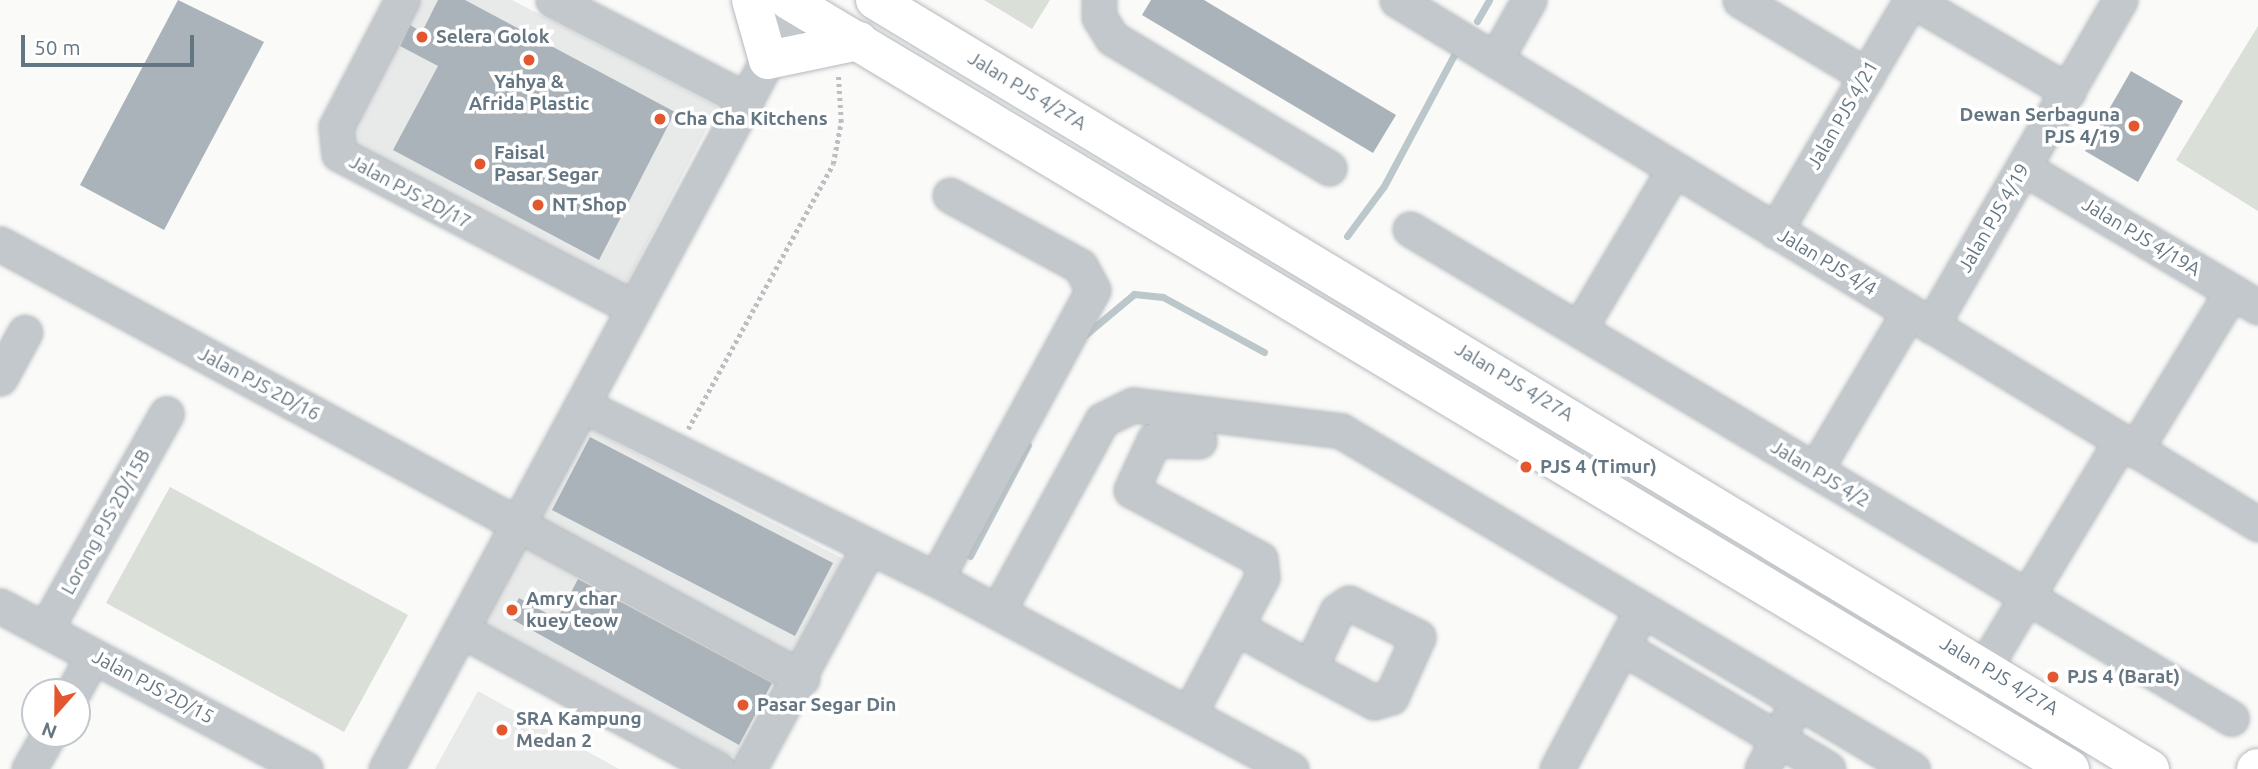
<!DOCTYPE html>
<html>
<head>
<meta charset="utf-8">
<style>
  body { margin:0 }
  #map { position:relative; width:2258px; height:769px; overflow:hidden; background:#fafaf8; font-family:Ubuntu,sans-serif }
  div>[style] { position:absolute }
  .built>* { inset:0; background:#e8e9e9 }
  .green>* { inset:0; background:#dadfd7 }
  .stream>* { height:7px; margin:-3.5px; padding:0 3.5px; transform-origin:3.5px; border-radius:3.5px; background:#bbc7cb }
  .building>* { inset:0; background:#aab3b9 }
  .path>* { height:4.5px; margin-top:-2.25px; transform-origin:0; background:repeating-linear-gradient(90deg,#bbbfc2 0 3.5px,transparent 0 7px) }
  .roads { filter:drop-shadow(0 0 2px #b5babe) drop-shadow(0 0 2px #b5babe) }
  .minor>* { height:33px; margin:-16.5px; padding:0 16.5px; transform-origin:16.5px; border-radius:16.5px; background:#c3c8cc }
  .major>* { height:38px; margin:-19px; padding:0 19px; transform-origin:19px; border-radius:19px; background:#fff }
  .dots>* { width:19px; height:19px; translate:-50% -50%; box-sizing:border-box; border:4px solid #fff; border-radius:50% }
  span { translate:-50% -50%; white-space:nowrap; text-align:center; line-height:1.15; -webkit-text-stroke:7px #fff; paint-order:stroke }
  .poi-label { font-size:19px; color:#657683; font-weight:700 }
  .left { translate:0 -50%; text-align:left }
  .right { translate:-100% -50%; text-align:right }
  .street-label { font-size:19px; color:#657683 }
  .north { position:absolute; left:21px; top:678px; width:70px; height:70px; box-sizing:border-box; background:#fff; border:2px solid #c1c8cd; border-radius:50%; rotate:201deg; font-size:19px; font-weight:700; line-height:28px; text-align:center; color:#657683 }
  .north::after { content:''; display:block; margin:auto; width:24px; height:32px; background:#e4572e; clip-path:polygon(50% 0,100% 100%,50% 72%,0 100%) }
  .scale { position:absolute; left:21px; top:35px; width:173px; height:32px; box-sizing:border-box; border:4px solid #657683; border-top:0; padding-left:9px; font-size:21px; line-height:24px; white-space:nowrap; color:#657683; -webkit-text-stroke:5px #fff; paint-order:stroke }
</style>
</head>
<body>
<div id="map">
  <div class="built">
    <i style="clip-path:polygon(418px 0,512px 0,718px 107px,624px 288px,346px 145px)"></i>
    <i style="clip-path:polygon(585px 427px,844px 559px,742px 761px,479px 621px)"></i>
    <i style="clip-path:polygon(478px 691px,619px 769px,435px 769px)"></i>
  </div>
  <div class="green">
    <i style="clip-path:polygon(984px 0,1050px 0,1032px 29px)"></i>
    <i style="clip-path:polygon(2258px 26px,2258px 211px,2176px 160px)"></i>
    <i style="clip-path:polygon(170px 487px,408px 615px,344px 732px,106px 603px)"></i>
  </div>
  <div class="stream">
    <i style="left:1477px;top:21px;width:24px;rotate:-60deg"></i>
    <i style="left:1347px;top:236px;width:62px;rotate:-53.5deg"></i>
    <i style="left:1384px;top:186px;width:149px;rotate:-61.9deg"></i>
    <i style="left:1085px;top:335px;width:64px;rotate:-39.9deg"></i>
    <i style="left:1134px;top:294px;width:29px;rotate:6deg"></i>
    <i style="left:1163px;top:297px;width:115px;rotate:28.6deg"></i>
    <i style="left:970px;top:556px;width:125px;rotate:-62.4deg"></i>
  </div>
  <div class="building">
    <i style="clip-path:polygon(178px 0,264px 42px,164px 230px,80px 185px)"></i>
    <i style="clip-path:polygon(438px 0,465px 0,675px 112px,599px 260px,393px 150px,438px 66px,400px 46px,410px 25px,422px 32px)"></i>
    <i style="clip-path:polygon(1151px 0,1204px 0,1396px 115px,1373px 153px,1142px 15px)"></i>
    <i style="clip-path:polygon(2131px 71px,2183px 101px,2138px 182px,2085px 151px)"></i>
    <i style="clip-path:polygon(590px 437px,833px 563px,795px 636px,552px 510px)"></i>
    <i style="clip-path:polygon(578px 579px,772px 683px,739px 745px,508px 617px,519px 598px,557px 619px)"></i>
  </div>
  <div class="path">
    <i style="left:688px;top:429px;width:302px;rotate:-61.3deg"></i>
    <i style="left:833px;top:164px;width:43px;rotate:-79.2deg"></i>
    <i style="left:841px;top:122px;width:49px;rotate:-93.5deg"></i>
  </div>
  <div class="roads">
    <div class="minor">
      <i style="left:402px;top:0;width:143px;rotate:117.5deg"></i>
      <i style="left:336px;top:127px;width:27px;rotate:84deg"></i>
      <i style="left:339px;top:154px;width:333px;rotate:27.6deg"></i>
      <i style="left:553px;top:0;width:218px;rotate:27.3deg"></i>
      <i style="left:1099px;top:0;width:17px;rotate:90deg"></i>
      <i style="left:1099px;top:17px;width:25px;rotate:58deg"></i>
      <i style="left:1112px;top:38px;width:253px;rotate:30.9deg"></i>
      <i style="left:1397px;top:0;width:1008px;rotate:31.32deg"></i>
      <i style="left:1740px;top:0;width:148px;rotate:30.9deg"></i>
      <i style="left:1912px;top:0;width:181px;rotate:30.3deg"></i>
      <i style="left:1495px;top:60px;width:69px;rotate:-60.5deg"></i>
      <i style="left:2024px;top:168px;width:272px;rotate:30.7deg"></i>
      <i style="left:1410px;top:229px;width:956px;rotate:30.78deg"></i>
      <i style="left:1775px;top:231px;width:268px;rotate:-59.5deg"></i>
      <i style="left:0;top:244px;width:912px;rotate:28.42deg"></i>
      <i style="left:1931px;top:326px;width:377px;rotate:-59.9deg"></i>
      <i style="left:1579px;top:329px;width:186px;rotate:-59.3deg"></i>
      <i style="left:0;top:378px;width:52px;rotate:-61.5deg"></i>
      <i style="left:582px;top:405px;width:394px;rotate:26.2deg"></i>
      <i style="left:936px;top:579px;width:403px;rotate:28.2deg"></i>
      <i style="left:2135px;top:450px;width:186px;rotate:-58.6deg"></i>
      <i style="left:1815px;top:470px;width:184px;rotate:-59.3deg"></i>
      <i style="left:936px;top:579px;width:329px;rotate:-61.5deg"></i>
      <i style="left:1093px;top:290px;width:27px;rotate:-118deg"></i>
      <i style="left:1080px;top:266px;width:148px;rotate:-151.4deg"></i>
      <i style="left:1349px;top:603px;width:77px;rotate:26.2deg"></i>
      <i style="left:1418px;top:637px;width:66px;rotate:114.2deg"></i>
      <i style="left:1391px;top:697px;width:18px;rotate:164deg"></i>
      <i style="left:1374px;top:702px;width:72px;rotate:-152deg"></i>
      <i style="left:1310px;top:668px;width:63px;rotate:-64.7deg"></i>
      <i style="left:1337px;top:611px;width:14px;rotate:-34deg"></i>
      <i style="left:0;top:606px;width:346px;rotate:28.1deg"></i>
      <i style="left:998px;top:611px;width:217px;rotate:-61.4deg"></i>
      <i style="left:1102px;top:420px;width:34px;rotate:-26deg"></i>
      <i style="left:1133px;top:405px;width:210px;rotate:7.1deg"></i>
      <i style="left:1341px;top:431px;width:664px;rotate:30.62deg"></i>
      <i style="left:1236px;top:627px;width:85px;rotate:29deg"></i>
      <i style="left:45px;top:630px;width:248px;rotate:-60.7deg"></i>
      <i style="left:461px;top:630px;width:292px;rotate:28.4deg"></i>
      <i style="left:1622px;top:647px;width:239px;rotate:30.6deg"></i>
      <i style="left:73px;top:692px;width:41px;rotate:-60.9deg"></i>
      <i style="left:1961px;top:706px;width:310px;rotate:-58.9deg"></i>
      <i style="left:1190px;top:712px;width:153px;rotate:-61.9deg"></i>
      <i style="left:1262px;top:577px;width:18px;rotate:-96deg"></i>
      <i style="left:1260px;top:559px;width:146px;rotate:-151.9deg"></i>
      <i style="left:1131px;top:490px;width:55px;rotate:-65.3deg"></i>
      <i style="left:1154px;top:440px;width:45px;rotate:1.3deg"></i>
      <i style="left:29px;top:769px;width:40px;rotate:-60.3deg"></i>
      <i style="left:386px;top:769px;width:868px;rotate:-61.72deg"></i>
      <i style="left:749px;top:769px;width:250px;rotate:-61.6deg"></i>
      <i style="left:1557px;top:769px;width:160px;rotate:-62deg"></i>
      <i style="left:1762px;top:769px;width:54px;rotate:-62.5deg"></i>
    </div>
    <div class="major">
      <i style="left:751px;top:0;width:62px;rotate:74.2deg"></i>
      <i style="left:768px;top:60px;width:93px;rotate:-11.8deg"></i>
      <i style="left:788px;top:0;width:1495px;rotate:30.96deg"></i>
      <i style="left:875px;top:0;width:1489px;rotate:31.1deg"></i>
      <i style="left:2256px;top:769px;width:2px;rotate:-27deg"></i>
    </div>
  </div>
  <div class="dots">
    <i style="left:422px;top:37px;background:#e4572e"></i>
    <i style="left:529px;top:60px;background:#e4572e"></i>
    <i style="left:660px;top:119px;background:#e4572e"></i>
    <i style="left:2134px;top:126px;background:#e4572e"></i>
    <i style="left:480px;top:164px;background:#e4572e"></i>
    <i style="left:538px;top:205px;background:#e4572e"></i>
    <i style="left:1526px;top:467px;background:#e4572e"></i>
    <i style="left:512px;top:610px;background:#e4572e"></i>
    <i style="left:2053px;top:677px;background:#e4572e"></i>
    <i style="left:743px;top:705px;background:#e4572e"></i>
    <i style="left:502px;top:730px;background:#e4572e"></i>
  </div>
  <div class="poi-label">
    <span class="left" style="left:436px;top:37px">Selera Golok</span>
    <span style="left:529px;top:93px">Yahya &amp;<br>Afrida Plastic</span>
    <span class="right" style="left:2120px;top:126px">Dewan Serbaguna<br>PJS 4/19</span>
    <span class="left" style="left:674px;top:119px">Cha Cha Kitchens</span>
    <span class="left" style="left:494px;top:164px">Faisal<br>Pasar Segar</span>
    <span class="left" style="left:552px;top:205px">NT Shop</span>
    <span class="left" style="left:1540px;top:467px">PJS 4 (Timur)</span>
    <span class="left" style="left:526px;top:610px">Amry char<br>kuey teow</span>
    <span class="left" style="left:2067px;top:677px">PJS 4 (Barat)</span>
    <span class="left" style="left:757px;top:705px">Pasar Segar Din</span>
    <span class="left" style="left:516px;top:730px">SRA Kampung<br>Medan 2</span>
  </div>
  <div class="street-label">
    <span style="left:1027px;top:91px;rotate:31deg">Jalan PJS 4/27A</span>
    <span style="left:1843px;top:115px;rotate:-60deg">Jalan PJS 4/21</span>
    <span style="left:410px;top:192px;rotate:28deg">Jalan PJS 2D/17</span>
    <span style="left:1994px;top:218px;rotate:-60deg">Jalan PJS 4/19</span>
    <span style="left:2141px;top:237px;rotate:31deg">Jalan PJS 4/19A</span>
    <span style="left:1827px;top:262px;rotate:31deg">Jalan PJS 4/4</span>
    <span style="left:1514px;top:382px;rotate:31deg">Jalan PJS 4/27A</span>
    <span style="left:259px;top:384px;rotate:28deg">Jalan PJS 2D/16</span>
    <span style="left:1820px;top:474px;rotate:31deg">Jalan PJS 4/2</span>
    <span style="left:106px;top:522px;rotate:-61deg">Lorong PJS 2D/15B</span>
    <span style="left:1999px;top:676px;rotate:31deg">Jalan PJS 4/27A</span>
    <span style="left:153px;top:687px;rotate:28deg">Jalan PJS 2D/15</span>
  </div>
  <div class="north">N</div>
  <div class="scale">50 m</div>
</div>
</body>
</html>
